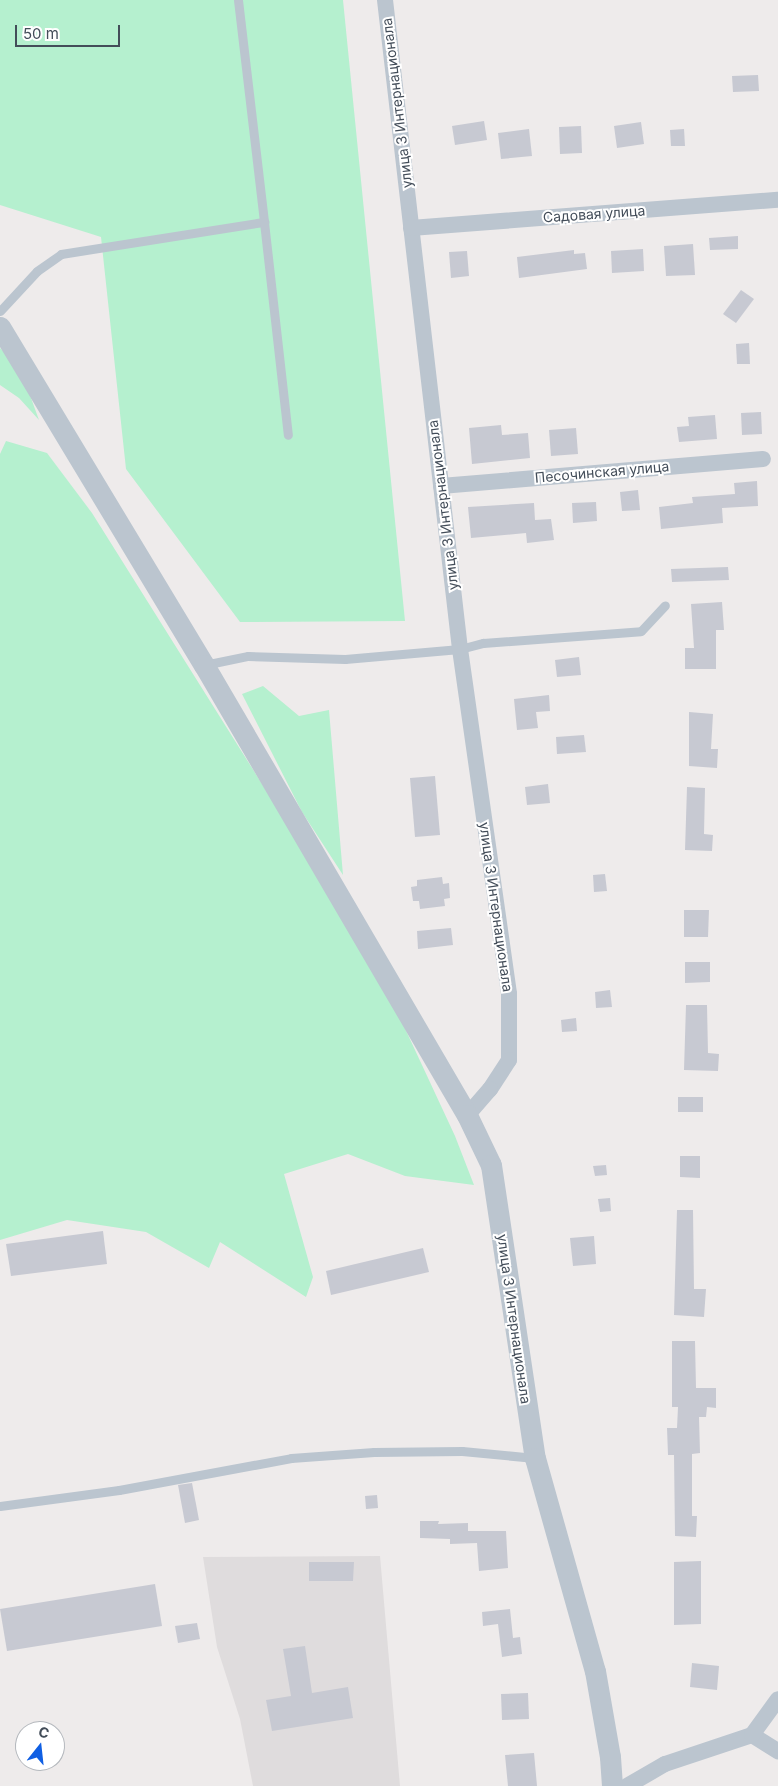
<!DOCTYPE html>
<html>
<head>
<meta charset="utf-8">
<style>
  body { margin:0 }
  #map { position:relative; width:778px; height:1786px; overflow:hidden; background:#eeebeb; font-family:Inter,sans-serif }
  div>[style] { position:absolute }
  .education>* { inset:0; background:#dfdcdd }
  .green>* { inset:0; background:#b5f0cf }
  .building>* { inset:0; background:#c7c9d2 }
  .service>* { height:9px; margin:-4.5px; padding:0 4.5px; transform-origin:4.5px; border-radius:4.5px; background:#bbc5cf }
  .minor>* { height:16px; margin:-8px; padding:0 8px; transform-origin:8px; border-radius:8px; background:#bbc5cf }
  .tertiary>* { height:21px; margin:-10.5px; padding:0 10.5px; transform-origin:10.5px; border-radius:10.5px; background:#bbc5cf }
  span { translate:-50% -50%; white-space:nowrap; text-align:center; line-height:1.15; -webkit-text-stroke:4px #fff; paint-order:stroke }
  .street-label { font-size:14px; color:#434d59 }
  .north { position:absolute; left:15px; top:1721px; width:50px; height:50px; box-sizing:border-box; background:#fff; border:1px solid #b4b8bd; border-radius:50%; rotate:16deg; font-size:14px; font-weight:700; line-height:20px; text-align:center; color:#434d59 }
  .north::after { content:''; display:block; margin:auto; width:18px; height:22px; background:#105fe3; clip-path:polygon(50% 0,100% 100%,50% 72%,0 100%) }
  .scale { position:absolute; left:15px; top:25px; width:105px; height:22px; box-sizing:border-box; border:2px solid #434d59; border-top:0; padding-left:6px; font-size:15px; line-height:18px; white-space:nowrap; color:#434d59; -webkit-text-stroke:4px #fff; paint-order:stroke }
</style>
</head>
<body>
<div id="map">
  <div class="education">
    <i style="clip-path:polygon(380px 1556px,400px 1786px,253px 1786px,240px 1719px,217px 1647px,203px 1557px)"></i>
  </div>
  <div class="green">
    <i style="clip-path:polygon(0 0,343px 0,405px 621px,240px 622px,126px 469px,101px 237px,0 205px)"></i>
    <i style="clip-path:polygon(0 348px,20px 368px,39px 420px,19px 398px,0 385px)"></i>
    <i style="clip-path:polygon(6px 441px,47px 453px,92px 513px,375px 964px,455px 1136px,474px 1185px,405px 1176px,348px 1154px,284px 1174px,313px 1277px,306px 1297px,220px 1242px,209px 1268px,146px 1232px,67px 1220px,0 1240px,0 454px)"></i>
    <i style="clip-path:polygon(263px 686px,299px 716px,329px 710px,343px 875px,302px 812px,242px 694px)"></i>
  </div>
  <div class="building">
    <i style="clip-path:polygon(758px 75px,759px 91px,733px 92px,732px 76px)"></i>
    <i style="clip-path:polygon(484px 121px,487px 140px,455px 145px,452px 126px)"></i>
    <i style="clip-path:polygon(641px 122px,644px 144px,617px 148px,614px 126px)"></i>
    <i style="clip-path:polygon(581px 126px,582px 153px,560px 154px,559px 127px)"></i>
    <i style="clip-path:polygon(529px 129px,532px 156px,501px 159px,498px 133px)"></i>
    <i style="clip-path:polygon(684px 129px,685px 146px,671px 146px,670px 130px)"></i>
    <i style="clip-path:polygon(738px 236px,738px 249px,710px 250px,709px 238px)"></i>
    <i style="clip-path:polygon(693px 244px,695px 275px,666px 276px,664px 246px)"></i>
    <i style="clip-path:polygon(643px 249px,644px 271px,612px 273px,611px 251px)"></i>
    <i style="clip-path:polygon(574px 250px,574px 254px,585px 253px,587px 269px,519px 278px,517px 257px)"></i>
    <i style="clip-path:polygon(467px 251px,469px 276px,451px 278px,449px 252px)"></i>
    <i style="clip-path:polygon(741px 290px,754px 299px,736px 323px,723px 314px)"></i>
    <i style="clip-path:polygon(749px 343px,750px 364px,737px 364px,736px 344px)"></i>
    <i style="clip-path:polygon(761px 412px,762px 434px,742px 435px,741px 413px)"></i>
    <i style="clip-path:polygon(715px 415px,717px 439px,679px 442px,677px 427px,689px 426px,688px 417px)"></i>
    <i style="clip-path:polygon(501px 425px,502px 435px,528px 433px,530px 458px,472px 464px,469px 428px)"></i>
    <i style="clip-path:polygon(576px 428px,578px 454px,551px 456px,549px 430px)"></i>
    <i style="clip-path:polygon(757px 481px,758px 506px,722px 508px,723px 523px,661px 529px,659px 507px,693px 503px,692px 497px,735px 494px,734px 483px)"></i>
    <i style="clip-path:polygon(638px 490px,640px 510px,622px 511px,620px 492px)"></i>
    <i style="clip-path:polygon(596px 502px,597px 521px,573px 523px,572px 503px)"></i>
    <i style="clip-path:polygon(534px 503px,535px 520px,551px 519px,554px 540px,527px 543px,526px 533px,471px 538px,468px 507px)"></i>
    <i style="clip-path:polygon(728px 567px,729px 580px,672px 582px,671px 569px)"></i>
    <i style="clip-path:polygon(722px 602px,724px 630px,716px 630px,716px 669px,685px 669px,685px 648px,694px 648px,691px 604px)"></i>
    <i style="clip-path:polygon(579px 657px,581px 675px,557px 677px,555px 660px)"></i>
    <i style="clip-path:polygon(549px 695px,550px 711px,536px 712px,538px 728px,517px 730px,514px 699px)"></i>
    <i style="clip-path:polygon(689px 712px,713px 714px,711px 749px,718px 749px,717px 768px,689px 766px)"></i>
    <i style="clip-path:polygon(584px 735px,586px 752px,557px 754px,556px 737px)"></i>
    <i style="clip-path:polygon(435px 776px,440px 835px,415px 837px,410px 778px)"></i>
    <i style="clip-path:polygon(548px 784px,550px 803px,527px 805px,525px 787px)"></i>
    <i style="clip-path:polygon(687px 787px,705px 788px,704px 834px,713px 835px,712px 851px,685px 850px)"></i>
    <i style="clip-path:polygon(605px 874px,607px 891px,594px 892px,593px 875px)"></i>
    <i style="clip-path:polygon(442px 877px,443px 884px,449px 883px,450px 898px,444px 899px,445px 906px,420px 909px,419px 901px,413px 901px,411px 887px,417px 886px,417px 880px)"></i>
    <i style="clip-path:polygon(684px 910px,709px 910px,708px 937px,684px 937px)"></i>
    <i style="clip-path:polygon(451px 928px,453px 945px,418px 949px,417px 931px)"></i>
    <i style="clip-path:polygon(685px 962px,710px 962px,710px 982px,685px 983px)"></i>
    <i style="clip-path:polygon(610px 990px,612px 1007px,596px 1008px,595px 992px)"></i>
    <i style="clip-path:polygon(686px 1005px,707px 1005px,708px 1053px,719px 1054px,718px 1071px,684px 1070px)"></i>
    <i style="clip-path:polygon(576px 1018px,577px 1031px,562px 1032px,561px 1020px)"></i>
    <i style="clip-path:polygon(678px 1097px,703px 1097px,703px 1112px,678px 1112px)"></i>
    <i style="clip-path:polygon(680px 1156px,700px 1156px,700px 1178px,680px 1177px)"></i>
    <i style="clip-path:polygon(606px 1165px,607px 1175px,595px 1176px,593px 1166px)"></i>
    <i style="clip-path:polygon(610px 1198px,611px 1211px,600px 1212px,598px 1199px)"></i>
    <i style="clip-path:polygon(677px 1210px,693px 1210px,694px 1289px,706px 1289px,704px 1317px,674px 1315px)"></i>
    <i style="clip-path:polygon(103px 1231px,107px 1264px,11px 1276px,6px 1244px)"></i>
    <i style="clip-path:polygon(594px 1236px,596px 1264px,573px 1266px,570px 1238px)"></i>
    <i style="clip-path:polygon(423px 1248px,429px 1272px,331px 1295px,326px 1271px)"></i>
    <i style="clip-path:polygon(672px 1341px,695px 1341px,696px 1388px,716px 1388px,716px 1408px,707px 1407px,706px 1417px,699px 1417px,700px 1453px,692px 1454px,692px 1516px,697px 1516px,696px 1537px,675px 1536px,674px 1455px,668px 1455px,667px 1428px,677px 1428px,678px 1407px,672px 1407px)"></i>
    <i style="clip-path:polygon(192px 1483px,199px 1520px,185px 1523px,178px 1485px)"></i>
    <i style="clip-path:polygon(377px 1495px,378px 1508px,366px 1509px,365px 1496px)"></i>
    <i style="clip-path:polygon(420px 1521px,439px 1521px,438px 1524px,468px 1523px,468px 1531px,506px 1531px,508px 1568px,479px 1571px,477px 1543px,450px 1544px,450px 1539px,420px 1538px)"></i>
    <i style="clip-path:polygon(701px 1561px,701px 1624px,674px 1625px,674px 1562px)"></i>
    <i style="clip-path:polygon(309px 1562px,354px 1562px,353px 1581px,309px 1581px)"></i>
    <i style="clip-path:polygon(155px 1584px,162px 1626px,7px 1651px,0 1609px)"></i>
    <i style="clip-path:polygon(510px 1609px,513px 1638px,520px 1637px,522px 1654px,502px 1657px,498px 1624px,483px 1626px,482px 1612px)"></i>
    <i style="clip-path:polygon(197px 1623px,200px 1639px,178px 1643px,175px 1626px)"></i>
    <i style="clip-path:polygon(305px 1646px,312px 1693px,348px 1687px,353px 1718px,272px 1731px,266px 1700px,291px 1696px,283px 1649px)"></i>
    <i style="clip-path:polygon(692px 1663px,719px 1666px,717px 1690px,690px 1687px)"></i>
    <i style="clip-path:polygon(528px 1693px,529px 1719px,502px 1720px,501px 1694px)"></i>
    <i style="clip-path:polygon(534px 1753px,537px 1786px,508px 1786px,505px 1755px)"></i>
  </div>
  <div class="service">
    <i style="left:238px;top:0;width:224px;rotate:83.3deg"></i>
    <i style="left:0;top:311px;width:54px;rotate:-47.2deg"></i>
    <i style="left:37px;top:271px;width:29px;rotate:-35deg"></i>
    <i style="left:61px;top:254px;width:206px;rotate:-9deg"></i>
    <i style="left:264px;top:222px;width:214px;rotate:83.6deg"></i>
    <i style="left:204px;top:665px;width:45px;rotate:-11.6deg"></i>
    <i style="left:248px;top:656px;width:97px;rotate:1.8deg"></i>
    <i style="left:345px;top:659px;width:115px;rotate:-5deg"></i>
    <i style="left:460px;top:649px;width:24px;rotate:-15deg"></i>
    <i style="left:483px;top:643px;width:158px;rotate:-4.3deg"></i>
    <i style="left:641px;top:631px;width:35px;rotate:-47deg"></i>
    <i style="left:0;top:1506px;width:120px;rotate:-7.7deg"></i>
    <i style="left:119px;top:1490px;width:175px;rotate:-10.5deg"></i>
    <i style="left:291px;top:1458px;width:83px;rotate:-4.1deg"></i>
    <i style="left:374px;top:1452px;width:88px;rotate:-0.7deg"></i>
    <i style="left:462px;top:1451px;width:73px;rotate:5.5deg"></i>
  </div>
  <div class="minor">
    <i style="left:385px;top:0;width:653px;rotate:83.41deg"></i>
    <i style="left:460px;top:649px;width:348px;rotate:81.9deg"></i>
    <i style="left:509px;top:994px;width:66px;rotate:90deg"></i>
    <i style="left:509px;top:1060px;width:35px;rotate:123deg"></i>
    <i style="left:490px;top:1089px;width:35px;rotate:131deg"></i>
    <i style="left:411px;top:228px;width:368px;rotate:-4.4deg"></i>
    <i style="left:441px;top:486px;width:323px;rotate:-4.8deg"></i>
    <i style="left:752px;top:1735px;width:31px;rotate:32deg"></i>
    <i style="left:627px;top:1786px;width:44px;rotate:-30.1deg"></i>
    <i style="left:665px;top:1764px;width:92px;rotate:-18.4deg"></i>
    <i style="left:752px;top:1735px;width:44px;rotate:-54.2deg"></i>
  </div>
  <div class="tertiary">
    <i style="left:0;top:327px;width:395px;rotate:58.9deg"></i>
    <i style="left:204px;top:665px;width:521px;rotate:59.7deg"></i>
    <i style="left:467px;top:1115px;width:55px;rotate:64.4deg"></i>
    <i style="left:491px;top:1165px;width:296px;rotate:81.5deg"></i>
    <i style="left:535px;top:1458px;width:221px;rotate:74.3deg"></i>
    <i style="left:595px;top:1671px;width:87px;rotate:80.1deg"></i>
    <i style="left:610px;top:1757px;width:29px;rotate:86deg"></i>
  </div>
  <div class="street-label">
    <span style="left:397px;top:103px;rotate:-97deg">улица 3 Интернационала</span>
    <span style="left:594px;top:214px;rotate:-4deg">Садовая улица</span>
    <span style="left:602px;top:472px;rotate:-5deg">Песочинская улица</span>
    <span style="left:443px;top:505px;rotate:-97deg">улица 3 Интернационала</span>
    <span style="left:496px;top:907px;rotate:82deg">улица 3 Интернационала</span>
    <span style="left:514px;top:1319px;rotate:82deg">улица 3 Интернационала</span>
  </div>
  <div class="north">С</div>
  <div class="scale">50 m</div>
</div>
</body>
</html>
